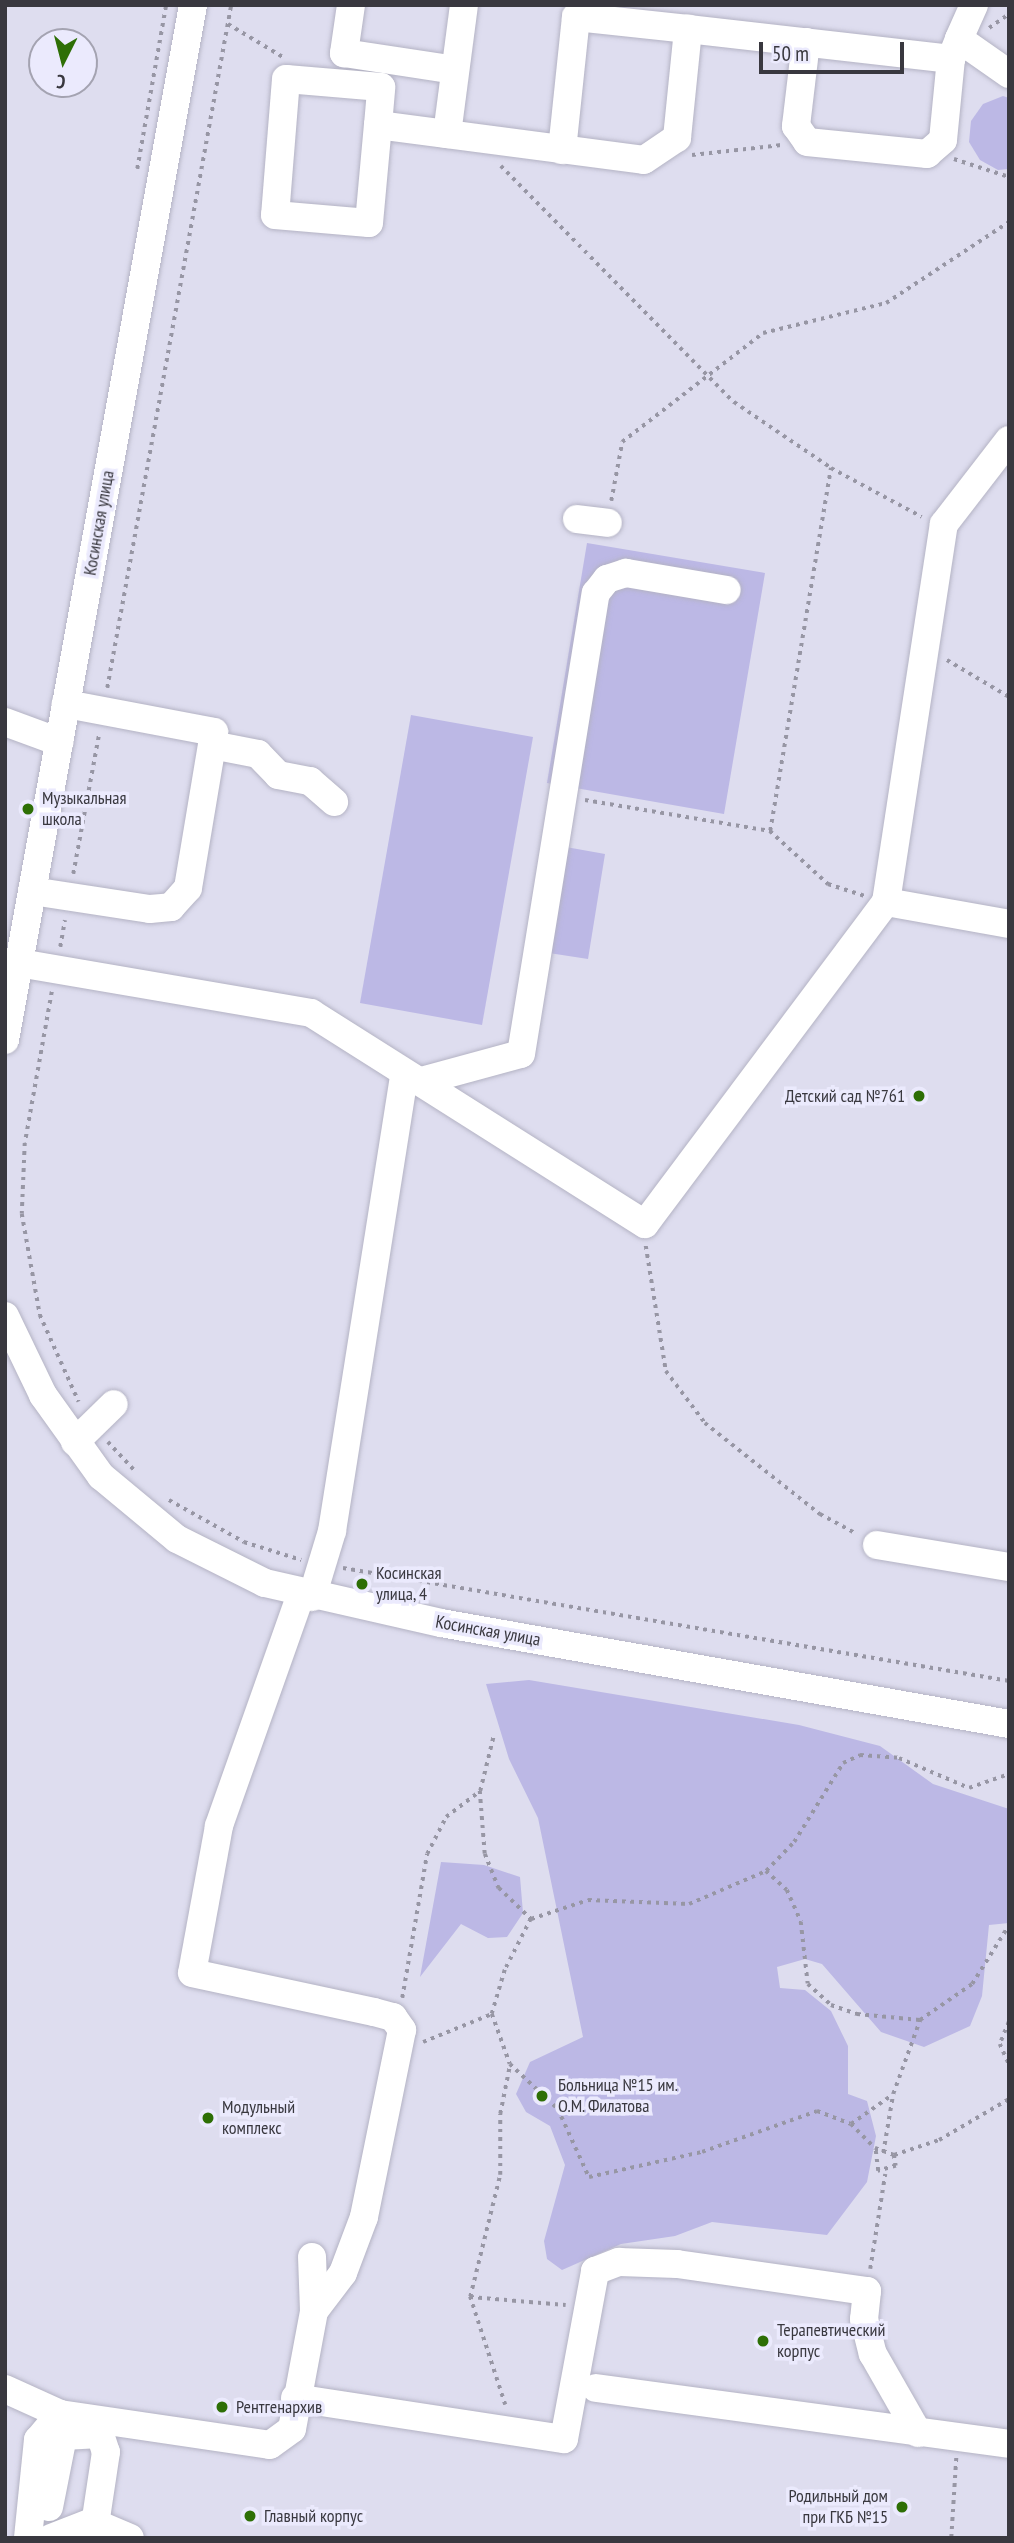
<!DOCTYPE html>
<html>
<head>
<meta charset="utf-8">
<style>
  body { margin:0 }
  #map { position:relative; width:1014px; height:2543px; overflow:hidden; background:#deddef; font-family:"PT Sans Narrow",sans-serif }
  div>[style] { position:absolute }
  .green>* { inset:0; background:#bcb8e5 }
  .path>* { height:3.5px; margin-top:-1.75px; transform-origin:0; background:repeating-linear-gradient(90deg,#9796a4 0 3.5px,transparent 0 8.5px) }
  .roads { filter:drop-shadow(0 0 2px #b4b3c4) drop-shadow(0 0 2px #b4b3c4) }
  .minor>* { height:28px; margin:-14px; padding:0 14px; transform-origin:14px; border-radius:14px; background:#fff }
  .dots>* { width:19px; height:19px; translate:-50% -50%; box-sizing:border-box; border:4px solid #ebeafd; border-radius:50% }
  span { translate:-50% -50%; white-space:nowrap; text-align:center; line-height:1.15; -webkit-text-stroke:7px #ebeafd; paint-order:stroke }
  .street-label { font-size:18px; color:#39383f }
  .poi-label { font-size:18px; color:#39383f }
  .left { translate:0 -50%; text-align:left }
  .right { translate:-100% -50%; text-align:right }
  .frame { position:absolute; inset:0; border:7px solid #39383f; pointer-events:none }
  .north { position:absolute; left:28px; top:28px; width:70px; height:70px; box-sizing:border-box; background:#ebeafd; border:2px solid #a4a3b1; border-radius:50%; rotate:186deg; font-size:19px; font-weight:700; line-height:28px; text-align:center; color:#39383f }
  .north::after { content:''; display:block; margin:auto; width:24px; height:32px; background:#2e6f06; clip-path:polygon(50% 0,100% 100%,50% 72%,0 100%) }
  .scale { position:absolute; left:759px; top:42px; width:145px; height:32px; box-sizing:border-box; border:4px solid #39383f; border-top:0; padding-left:9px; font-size:21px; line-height:24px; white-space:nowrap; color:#39383f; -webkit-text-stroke:5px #ebeafd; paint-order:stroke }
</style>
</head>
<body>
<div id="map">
  <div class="green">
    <i style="clip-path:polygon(1003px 96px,1009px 98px,1009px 169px,998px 170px,980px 160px,969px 142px,971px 121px,983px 104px)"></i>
    <i style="clip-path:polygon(587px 543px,765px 573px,724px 814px,547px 783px)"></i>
    <i style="clip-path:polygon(411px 715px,533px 737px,482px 1025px,360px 1003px)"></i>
    <i style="clip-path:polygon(566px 847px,605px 854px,588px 959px,549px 953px)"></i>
    <i style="clip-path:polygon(529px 1680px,799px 1725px,880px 1746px,933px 1784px,1009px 1809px,1009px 1923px,989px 1925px,982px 1996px,970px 2026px,924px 2047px,881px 2032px,822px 1964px,805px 1959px,777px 1967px,780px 1988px,805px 1990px,831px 2011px,848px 2046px,848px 2094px,867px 2101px,876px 2136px,867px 2182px,827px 2235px,712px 2222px,675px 2236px,621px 2244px,562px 2270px,547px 2259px,544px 2241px,565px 2165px,550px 2126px,526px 2112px,516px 2094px,530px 2062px,583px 2037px,538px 1818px,509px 1759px,486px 1684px)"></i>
    <i style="clip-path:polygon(441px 1862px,484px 1865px,520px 1877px,523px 1913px,507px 1937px,488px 1938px,461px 1924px,420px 1977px)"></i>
  </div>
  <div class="path">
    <i style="left:228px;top:24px;width:64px;rotate:31deg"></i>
    <i style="left:989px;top:28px;width:24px;rotate:-35deg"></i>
    <i style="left:692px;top:155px;width:90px;rotate:-6.4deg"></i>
    <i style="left:954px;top:159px;width:58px;rotate:18.1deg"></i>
    <i style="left:501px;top:166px;width:332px;rotate:45.4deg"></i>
    <i style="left:734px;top:402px;width:117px;rotate:34.2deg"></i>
    <i style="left:831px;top:468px;width:103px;rotate:28.3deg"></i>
    <i style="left:137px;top:169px;width:167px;rotate:-80deg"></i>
    <i style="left:611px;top:501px;width:60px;rotate:-79.4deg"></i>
    <i style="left:622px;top:442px;width:178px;rotate:-37.7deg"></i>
    <i style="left:763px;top:333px;width:127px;rotate:-13.7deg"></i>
    <i style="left:886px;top:303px;width:147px;rotate:-33.4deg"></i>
    <i style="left:947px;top:660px;width:72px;rotate:30.8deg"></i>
    <i style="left:107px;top:688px;width:694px;rotate:-79.71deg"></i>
    <i style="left:585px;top:800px;width:188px;rotate:9.5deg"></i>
    <i style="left:770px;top:831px;width:79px;rotate:42.4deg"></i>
    <i style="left:828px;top:884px;width:38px;rotate:18deg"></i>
    <i style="left:770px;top:831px;width:368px;rotate:-80.5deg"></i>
    <i style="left:73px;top:874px;width:142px;rotate:-79.5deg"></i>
    <i style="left:60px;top:947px;width:27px;rotate:-80deg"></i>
    <i style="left:52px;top:992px;width:153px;rotate:100.1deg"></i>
    <i style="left:25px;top:1143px;width:71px;rotate:92.4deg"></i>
    <i style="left:22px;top:1214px;width:103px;rotate:79.9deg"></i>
    <i style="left:40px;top:1315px;width:95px;rotate:65.9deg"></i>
    <i style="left:646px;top:1246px;width:127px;rotate:80.9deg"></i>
    <i style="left:666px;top:1371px;width:65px;rotate:53.1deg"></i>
    <i style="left:705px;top:1423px;width:147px;rotate:38.4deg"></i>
    <i style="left:820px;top:1514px;width:42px;rotate:28.4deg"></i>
    <i style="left:108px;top:1442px;width:38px;rotate:47deg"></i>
    <i style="left:169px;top:1500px;width:86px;rotate:29.2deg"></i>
    <i style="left:244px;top:1542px;width:60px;rotate:17.5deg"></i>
    <i style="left:343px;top:1568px;width:676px;rotate:9.63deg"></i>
    <i style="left:480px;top:1791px;width:59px;rotate:-76.2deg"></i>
    <i style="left:766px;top:1871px;width:40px;rotate:-46deg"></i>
    <i style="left:794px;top:1842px;width:93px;rotate:-58.2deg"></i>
    <i style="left:843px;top:1763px;width:19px;rotate:-25deg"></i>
    <i style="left:860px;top:1755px;width:39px;rotate:4deg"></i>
    <i style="left:899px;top:1758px;width:76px;rotate:23.2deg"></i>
    <i style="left:969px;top:1788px;width:42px;rotate:-19.3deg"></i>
    <i style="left:531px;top:1919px;width:60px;rotate:-18.4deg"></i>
    <i style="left:588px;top:1900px;width:101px;rotate:2.3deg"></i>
    <i style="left:689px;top:1904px;width:84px;rotate:-23.2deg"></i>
    <i style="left:766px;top:1871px;width:28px;rotate:42deg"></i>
    <i style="left:787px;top:1890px;width:35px;rotate:66deg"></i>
    <i style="left:801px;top:1922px;width:62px;rotate:83.6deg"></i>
    <i style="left:808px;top:1984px;width:31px;rotate:42deg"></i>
    <i style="left:831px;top:2005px;width:28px;rotate:19deg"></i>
    <i style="left:857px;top:2014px;width:63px;rotate:5.4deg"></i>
    <i style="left:402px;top:1998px;width:146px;rotate:-80.2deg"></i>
    <i style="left:427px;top:1854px;width:42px;rotate:-62.8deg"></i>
    <i style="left:446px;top:1817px;width:43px;rotate:-37.4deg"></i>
    <i style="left:480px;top:1791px;width:63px;rotate:85.5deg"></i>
    <i style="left:485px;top:1854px;width:37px;rotate:68deg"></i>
    <i style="left:499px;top:1888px;width:45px;rotate:44.1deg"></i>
    <i style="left:531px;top:1919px;width:57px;rotate:117deg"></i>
    <i style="left:505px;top:1970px;width:46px;rotate:106.5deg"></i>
    <i style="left:1009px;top:2022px;width:24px;rotate:112deg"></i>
    <i style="left:1000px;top:2044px;width:22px;rotate:66deg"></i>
    <i style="left:423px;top:2042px;width:74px;rotate:-22.1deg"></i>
    <i style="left:492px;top:2014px;width:53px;rotate:70.2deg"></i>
    <i style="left:510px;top:2064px;width:66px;rotate:43.2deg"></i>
    <i style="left:558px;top:2109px;width:75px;rotate:65.5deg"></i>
    <i style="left:589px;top:2177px;width:116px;rotate:-12.5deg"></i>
    <i style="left:702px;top:2152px;width:122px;rotate:-19.6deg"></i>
    <i style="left:817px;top:2111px;width:36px;rotate:21deg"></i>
    <i style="left:851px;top:2124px;width:34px;rotate:45deg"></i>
    <i style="left:875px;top:2148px;width:20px;rotate:20deg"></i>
    <i style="left:894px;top:2155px;width:11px;rotate:80deg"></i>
    <i style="left:896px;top:2166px;width:19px;rotate:164deg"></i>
    <i style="left:878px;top:2171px;width:23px;rotate:-97deg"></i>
    <i style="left:851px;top:2124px;width:50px;rotate:-35.3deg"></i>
    <i style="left:883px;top:2153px;width:60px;rotate:-80.4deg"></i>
    <i style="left:893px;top:2094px;width:79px;rotate:-70deg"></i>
    <i style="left:920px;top:2020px;width:63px;rotate:-34.7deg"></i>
    <i style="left:972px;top:1984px;width:70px;rotate:-57.9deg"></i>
    <i style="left:894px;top:2155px;width:47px;rotate:-18.4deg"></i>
    <i style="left:939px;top:2140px;width:81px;rotate:-30.4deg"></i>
    <i style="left:870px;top:2269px;width:96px;rotate:-81deg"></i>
    <i style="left:470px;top:2297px;width:96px;rotate:4.8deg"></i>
    <i style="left:505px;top:2405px;width:114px;rotate:-108deg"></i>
    <i style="left:470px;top:2297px;width:126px;rotate:-76.2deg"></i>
    <i style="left:500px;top:2175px;width:61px;rotate:-90deg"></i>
    <i style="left:500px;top:2114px;width:51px;rotate:-78.7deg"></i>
    <i style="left:951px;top:2538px;width:80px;rotate:-86.4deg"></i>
  </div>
  <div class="roads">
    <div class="minor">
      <i style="left:351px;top:5px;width:49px;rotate:98.3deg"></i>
      <i style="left:344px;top:53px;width:112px;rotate:8.7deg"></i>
      <i style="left:974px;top:5px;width:37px;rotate:114deg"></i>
      <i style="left:959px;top:39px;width:61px;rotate:35deg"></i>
      <i style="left:806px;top:42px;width:85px;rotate:96.8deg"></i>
      <i style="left:796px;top:126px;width:19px;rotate:55deg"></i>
      <i style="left:807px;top:142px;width:121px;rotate:5.7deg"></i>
      <i style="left:927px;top:154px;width:21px;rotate:-41deg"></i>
      <i style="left:943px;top:140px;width:81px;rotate:-84.4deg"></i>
      <i style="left:378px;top:125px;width:38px;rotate:-85deg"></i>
      <i style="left:381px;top:87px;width:95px;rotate:-175.2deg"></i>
      <i style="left:286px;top:79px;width:136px;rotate:94.6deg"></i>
      <i style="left:275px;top:215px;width:94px;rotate:4.9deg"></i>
      <i style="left:369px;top:223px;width:98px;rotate:-84.8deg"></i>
      <i style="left:378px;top:125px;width:268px;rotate:7.5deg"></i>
      <i style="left:644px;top:160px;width:40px;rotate:-34deg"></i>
      <i style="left:677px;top:138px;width:110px;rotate:-84.2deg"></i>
      <i style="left:688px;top:29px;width:265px;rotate:6.5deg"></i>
      <i style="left:951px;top:59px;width:22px;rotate:-68deg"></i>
      <i style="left:447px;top:134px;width:130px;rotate:-82.5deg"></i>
      <i style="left:562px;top:150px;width:134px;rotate:-84deg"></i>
      <i style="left:576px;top:17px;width:113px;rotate:6.1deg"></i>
      <i style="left:577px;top:519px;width:31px;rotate:7deg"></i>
      <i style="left:5px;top:722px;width:58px;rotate:20.3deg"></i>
      <i style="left:212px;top:745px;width:47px;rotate:11.1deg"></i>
      <i style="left:258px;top:754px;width:29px;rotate:46deg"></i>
      <i style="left:278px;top:775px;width:33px;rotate:11deg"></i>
      <i style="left:310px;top:781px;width:32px;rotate:41deg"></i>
      <i style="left:32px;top:891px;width:119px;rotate:8.7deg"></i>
      <i style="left:150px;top:909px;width:21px;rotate:-5deg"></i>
      <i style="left:171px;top:907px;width:25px;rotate:-48deg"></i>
      <i style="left:188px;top:888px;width:158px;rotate:-80.5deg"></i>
      <i style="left:214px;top:732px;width:151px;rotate:-169.3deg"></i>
      <i style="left:886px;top:902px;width:125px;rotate:10.1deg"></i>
      <i style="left:19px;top:963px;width:296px;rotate:9.7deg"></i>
      <i style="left:311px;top:1013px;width:395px;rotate:32.3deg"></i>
      <i style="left:645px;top:1224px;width:402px;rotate:-53.2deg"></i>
      <i style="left:886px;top:902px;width:382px;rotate:-81.3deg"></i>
      <i style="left:944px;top:524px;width:106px;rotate:-52.3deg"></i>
      <i style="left:5px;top:1040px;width:1052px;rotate:-79.7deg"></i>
      <i style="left:425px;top:1080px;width:99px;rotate:-15.2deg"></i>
      <i style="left:521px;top:1054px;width:467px;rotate:-80.8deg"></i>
      <i style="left:596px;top:593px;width:18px;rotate:-52deg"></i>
      <i style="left:607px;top:579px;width:20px;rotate:-18deg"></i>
      <i style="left:626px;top:573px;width:102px;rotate:9.6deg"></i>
      <i style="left:5px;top:1316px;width:88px;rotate:64.3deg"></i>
      <i style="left:43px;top:1395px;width:100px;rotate:54.4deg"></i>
      <i style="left:101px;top:1476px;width:99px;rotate:39.7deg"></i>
      <i style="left:177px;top:1539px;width:98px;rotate:26.6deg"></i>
      <i style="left:265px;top:1583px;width:180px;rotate:12.8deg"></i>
      <i style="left:441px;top:1623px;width:577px;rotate:10.08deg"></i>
      <i style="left:75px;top:1442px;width:54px;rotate:-44.3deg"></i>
      <i style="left:877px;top:1545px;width:134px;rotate:9.5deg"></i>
      <i style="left:301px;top:1594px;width:246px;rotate:109.5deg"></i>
      <i style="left:219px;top:1826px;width:149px;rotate:100.4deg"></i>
      <i style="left:192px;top:1973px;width:186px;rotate:12.1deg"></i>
      <i style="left:374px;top:2012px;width:20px;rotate:15deg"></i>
      <i style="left:393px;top:2017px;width:16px;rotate:55deg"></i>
      <i style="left:402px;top:2030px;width:191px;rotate:101.5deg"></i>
      <i style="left:364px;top:2217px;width:60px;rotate:110.6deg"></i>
      <i style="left:343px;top:2273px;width:48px;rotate:127.3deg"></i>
      <i style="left:312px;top:1597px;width:69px;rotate:-73.1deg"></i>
      <i style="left:332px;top:1531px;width:462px;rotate:-81deg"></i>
      <i style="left:596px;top:2388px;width:417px;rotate:7.7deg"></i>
      <i style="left:5px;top:2389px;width:60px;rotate:24.4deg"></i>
      <i style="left:295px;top:2398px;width:272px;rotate:8.7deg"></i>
      <i style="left:564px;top:2439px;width:171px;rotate:-79.5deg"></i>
      <i style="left:595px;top:2271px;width:26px;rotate:-21deg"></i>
      <i style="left:619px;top:2262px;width:58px;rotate:2deg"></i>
      <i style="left:677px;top:2264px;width:192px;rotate:8.1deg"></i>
      <i style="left:867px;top:2291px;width:28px;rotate:96deg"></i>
      <i style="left:864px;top:2319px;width:36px;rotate:76deg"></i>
      <i style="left:873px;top:2354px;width:91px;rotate:60.3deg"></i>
      <i style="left:49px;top:2507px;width:72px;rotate:-78.8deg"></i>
      <i style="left:63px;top:2436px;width:37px;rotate:-3deg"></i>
      <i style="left:100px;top:2434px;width:19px;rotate:72deg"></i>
      <i style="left:106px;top:2452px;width:87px;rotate:98.6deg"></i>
      <i style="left:28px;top:2538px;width:99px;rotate:-84.2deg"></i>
      <i style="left:38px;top:2440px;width:34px;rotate:-50deg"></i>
      <i style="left:60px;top:2414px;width:212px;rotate:8.4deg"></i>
      <i style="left:270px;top:2445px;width:27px;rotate:-36deg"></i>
      <i style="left:292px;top:2429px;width:120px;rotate:-79.4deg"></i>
      <i style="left:314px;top:2311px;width:54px;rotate:-92.1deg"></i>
      <i style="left:51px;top:2538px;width:44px;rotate:-21.3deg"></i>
      <i style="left:92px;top:2522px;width:41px;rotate:22.8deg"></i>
    </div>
  </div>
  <div class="dots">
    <i style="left:28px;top:809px;background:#2e6f06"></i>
    <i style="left:919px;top:1096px;background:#2e6f06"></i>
    <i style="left:362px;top:1584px;background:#2e6f06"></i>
    <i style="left:542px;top:2096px;background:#2e6f06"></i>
    <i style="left:208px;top:2118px;background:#2e6f06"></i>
    <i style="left:763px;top:2341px;background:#2e6f06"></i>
    <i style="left:222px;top:2407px;background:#2e6f06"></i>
    <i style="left:902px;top:2507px;background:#2e6f06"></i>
    <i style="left:250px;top:2516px;background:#2e6f06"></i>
  </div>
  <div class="street-label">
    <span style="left:99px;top:523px;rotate:-80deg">Косинская улица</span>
    <span style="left:488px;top:1631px;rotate:10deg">Косинская улица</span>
  </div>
  <div class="poi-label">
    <span class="left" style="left:42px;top:809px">Музыкальная<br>школа</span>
    <span class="right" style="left:905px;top:1096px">Детский сад №761</span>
    <span class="left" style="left:376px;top:1584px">Косинская<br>улица, 4</span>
    <span class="left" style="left:558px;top:2096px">Больница №15 им.<br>О.М. Филатова</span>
    <span class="left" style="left:222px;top:2118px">Модульный<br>комплекс</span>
    <span class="left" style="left:777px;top:2341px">Терапевтический<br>корпус</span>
    <span class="left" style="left:236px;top:2407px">Рентгенархив</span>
    <span class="right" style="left:888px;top:2507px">Родильный дом<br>при ГКБ №15</span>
    <span class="left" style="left:264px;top:2516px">Главный корпус</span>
  </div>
  <div class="frame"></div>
  <div class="north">С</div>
  <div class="scale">50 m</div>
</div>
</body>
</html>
